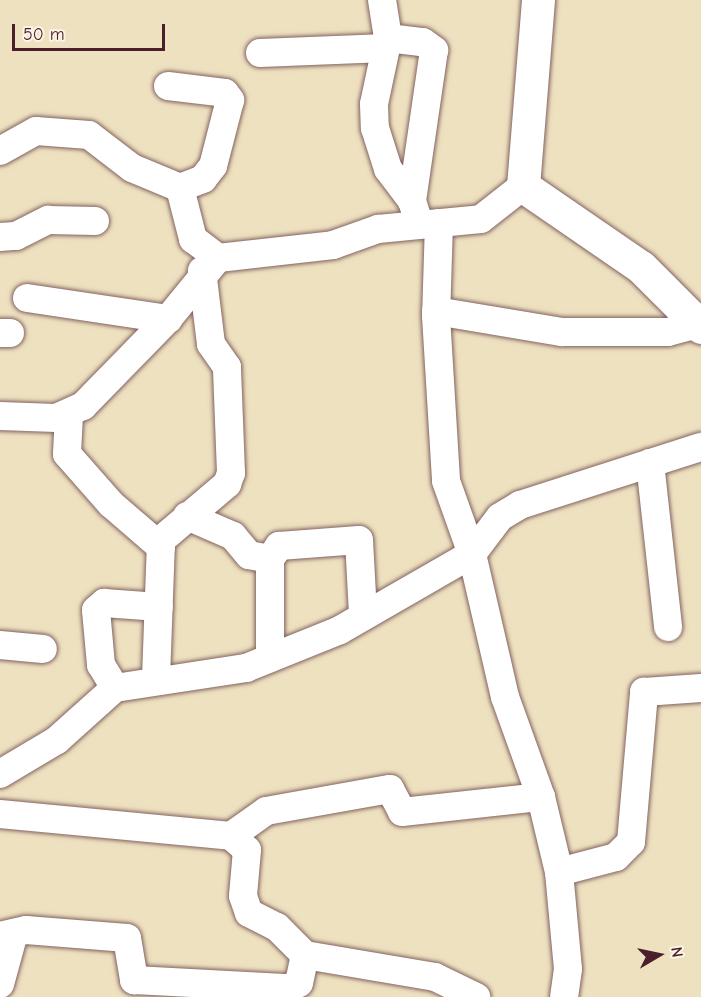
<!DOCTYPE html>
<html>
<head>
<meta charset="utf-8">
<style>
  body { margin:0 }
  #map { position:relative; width:701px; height:997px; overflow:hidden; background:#eee1c0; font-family:"Comic Neue",sans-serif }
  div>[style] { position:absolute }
  .roads { filter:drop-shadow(0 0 2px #83635f) drop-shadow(0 0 2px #83635f) }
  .minor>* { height:28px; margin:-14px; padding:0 14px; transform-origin:14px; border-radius:14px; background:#fff }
  .major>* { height:33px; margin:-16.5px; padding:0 16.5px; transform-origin:16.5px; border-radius:16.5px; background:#fff }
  span { translate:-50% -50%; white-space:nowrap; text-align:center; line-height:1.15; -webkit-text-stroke:4.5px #fcf5e5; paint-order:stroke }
  .north { position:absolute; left:629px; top:925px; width:60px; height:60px; -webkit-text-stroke:4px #fcf5e5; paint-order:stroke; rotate:81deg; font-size:16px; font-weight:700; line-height:24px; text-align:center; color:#4a1f2b }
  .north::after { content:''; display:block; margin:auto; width:21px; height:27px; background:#4a1f2b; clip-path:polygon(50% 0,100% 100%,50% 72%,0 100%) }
  .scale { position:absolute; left:12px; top:24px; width:153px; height:27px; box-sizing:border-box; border:3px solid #4a1f2b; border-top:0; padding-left:8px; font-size:18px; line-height:21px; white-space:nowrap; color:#4a1f2b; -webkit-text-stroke:4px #fcf5e5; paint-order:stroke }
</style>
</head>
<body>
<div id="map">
  <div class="roads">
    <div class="minor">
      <i style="left:382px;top:0;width:38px;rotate:81deg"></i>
      <i style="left:388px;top:38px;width:67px;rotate:102deg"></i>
      <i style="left:374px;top:104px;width:24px;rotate:88deg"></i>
      <i style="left:375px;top:128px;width:43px;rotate:72.4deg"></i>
      <i style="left:388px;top:169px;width:40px;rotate:53deg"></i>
      <i style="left:412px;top:201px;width:25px;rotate:72deg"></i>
      <i style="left:388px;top:38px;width:35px;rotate:7deg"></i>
      <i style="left:423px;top:42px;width:14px;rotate:36deg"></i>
      <i style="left:434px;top:50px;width:153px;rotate:98.3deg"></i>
      <i style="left:260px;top:53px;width:126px;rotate:-2.3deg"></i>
      <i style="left:168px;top:86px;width:57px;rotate:7deg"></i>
      <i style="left:225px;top:93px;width:9px;rotate:54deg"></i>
      <i style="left:230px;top:100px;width:68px;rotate:104.4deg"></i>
      <i style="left:213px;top:166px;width:16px;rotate:128deg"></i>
      <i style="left:203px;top:179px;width:25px;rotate:159deg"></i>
      <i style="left:0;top:151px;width:41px;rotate:-29.1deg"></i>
      <i style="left:36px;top:131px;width:53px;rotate:4.3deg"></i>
      <i style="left:89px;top:135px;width:54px;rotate:37.5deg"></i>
      <i style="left:132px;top:168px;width:52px;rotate:22.6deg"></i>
      <i style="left:180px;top:188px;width:53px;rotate:75.7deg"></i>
      <i style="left:193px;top:239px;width:31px;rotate:37deg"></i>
      <i style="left:439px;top:223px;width:93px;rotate:91.8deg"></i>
      <i style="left:436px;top:316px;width:165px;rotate:86.5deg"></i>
      <i style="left:446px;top:481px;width:77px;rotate:70.4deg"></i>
      <i style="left:472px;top:554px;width:147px;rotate:77deg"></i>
      <i style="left:505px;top:697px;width:106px;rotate:70.2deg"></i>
      <i style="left:541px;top:797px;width:77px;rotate:76.5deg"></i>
      <i style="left:559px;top:872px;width:97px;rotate:84.7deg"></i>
      <i style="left:568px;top:969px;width:28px;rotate:98deg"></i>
      <i style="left:0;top:237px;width:16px;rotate:-4deg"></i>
      <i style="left:16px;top:236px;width:36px;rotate:-27deg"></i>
      <i style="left:48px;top:220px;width:47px;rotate:1.2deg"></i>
      <i style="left:27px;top:298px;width:143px;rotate:8.5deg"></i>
      <i style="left:436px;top:311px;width:128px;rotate:9.5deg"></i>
      <i style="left:562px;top:332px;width:106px"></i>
      <i style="left:668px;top:332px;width:31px;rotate:-15deg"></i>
      <i style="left:0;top:333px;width:10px"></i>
      <i style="left:69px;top:415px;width:39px;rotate:93deg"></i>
      <i style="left:67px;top:454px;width:67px;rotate:48.7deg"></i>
      <i style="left:111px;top:504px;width:66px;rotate:40.7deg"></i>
      <i style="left:0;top:416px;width:56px;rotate:2deg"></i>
      <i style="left:56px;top:418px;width:30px;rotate:-24deg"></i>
      <i style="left:83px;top:406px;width:122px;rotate:-45.7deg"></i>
      <i style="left:168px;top:319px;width:79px;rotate:-50.7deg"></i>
      <i style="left:218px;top:258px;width:116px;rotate:-6.4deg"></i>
      <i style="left:333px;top:245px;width:48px;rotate:-19.6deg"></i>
      <i style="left:378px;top:229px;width:103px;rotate:-5.5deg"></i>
      <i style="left:481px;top:219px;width:53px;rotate:-38.2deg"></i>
      <i style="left:650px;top:463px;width:165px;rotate:83.7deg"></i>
      <i style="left:187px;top:516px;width:50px;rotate:23.5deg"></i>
      <i style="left:233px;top:536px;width:25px;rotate:50deg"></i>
      <i style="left:249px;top:555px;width:21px;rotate:11deg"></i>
      <i style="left:0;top:645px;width:43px;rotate:5.3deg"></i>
      <i style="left:270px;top:658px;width:99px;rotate:-90deg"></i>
      <i style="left:270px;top:559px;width:16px;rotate:-55deg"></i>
      <i style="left:279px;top:546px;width:80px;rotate:-4.3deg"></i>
      <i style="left:359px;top:540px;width:74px;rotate:86.9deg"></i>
      <i style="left:156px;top:678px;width:138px;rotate:-87.9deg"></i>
      <i style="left:161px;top:540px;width:87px;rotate:-40.3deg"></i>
      <i style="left:227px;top:484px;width:12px;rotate:-70deg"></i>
      <i style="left:231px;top:473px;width:106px;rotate:-92.2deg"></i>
      <i style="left:227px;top:367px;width:28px;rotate:-125deg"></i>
      <i style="left:211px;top:344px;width:74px;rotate:-97deg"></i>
      <i style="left:115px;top:688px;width:27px;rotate:-121deg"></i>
      <i style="left:101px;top:665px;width:55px;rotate:-95.2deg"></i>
      <i style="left:96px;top:610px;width:11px;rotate:-41deg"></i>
      <i style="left:104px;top:603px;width:55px;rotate:4.2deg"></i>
      <i style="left:0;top:774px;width:66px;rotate:-30.8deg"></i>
      <i style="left:57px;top:740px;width:78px;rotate:-41.9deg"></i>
      <i style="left:115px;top:688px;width:133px;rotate:-8.7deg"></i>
      <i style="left:246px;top:668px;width:101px;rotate:-22deg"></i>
      <i style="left:340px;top:630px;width:152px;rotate:-29.9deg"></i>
      <i style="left:472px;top:554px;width:46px;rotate:-52.9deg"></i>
      <i style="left:500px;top:517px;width:23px;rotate:-31deg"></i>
      <i style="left:520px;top:505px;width:190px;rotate:-17.8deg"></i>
      <i style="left:0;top:814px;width:232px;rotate:5.4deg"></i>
      <i style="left:231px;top:836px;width:21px;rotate:41deg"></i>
      <i style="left:247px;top:850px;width:46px;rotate:95deg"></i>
      <i style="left:243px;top:896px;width:18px;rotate:71deg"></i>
      <i style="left:249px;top:913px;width:31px;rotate:27deg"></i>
      <i style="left:277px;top:927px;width:40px;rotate:45deg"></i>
      <i style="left:305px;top:955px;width:132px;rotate:9.6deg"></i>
      <i style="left:435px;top:977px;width:46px;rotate:26deg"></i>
      <i style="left:231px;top:836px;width:43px;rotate:-35.5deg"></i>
      <i style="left:266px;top:811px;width:126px;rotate:-10.1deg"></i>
      <i style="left:390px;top:789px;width:26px;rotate:62deg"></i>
      <i style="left:402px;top:812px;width:140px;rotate:-6.2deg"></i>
      <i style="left:559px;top:872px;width:59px;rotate:-14.7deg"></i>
      <i style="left:616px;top:857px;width:21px;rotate:-45deg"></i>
      <i style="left:631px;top:842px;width:151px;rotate:-85deg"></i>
      <i style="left:644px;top:692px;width:57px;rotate:-4deg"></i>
      <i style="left:0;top:936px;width:27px;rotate:-13deg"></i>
      <i style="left:26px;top:930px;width:101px;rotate:4.5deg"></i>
      <i style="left:127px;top:938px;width:43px;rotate:80.5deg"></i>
      <i style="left:134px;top:980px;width:155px;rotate:3deg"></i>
      <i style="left:289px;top:988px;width:11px;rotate:-27deg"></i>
      <i style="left:299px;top:983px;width:29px;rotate:-78deg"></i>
      <i style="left:0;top:984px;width:53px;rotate:-74.6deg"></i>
    </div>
    <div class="major">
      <i style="left:538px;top:0;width:187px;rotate:94.6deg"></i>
      <i style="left:523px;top:186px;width:143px;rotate:34.5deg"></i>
      <i style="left:641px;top:267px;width:85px;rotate:45deg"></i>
    </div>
  </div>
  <div class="north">N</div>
  <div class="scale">50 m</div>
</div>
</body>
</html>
